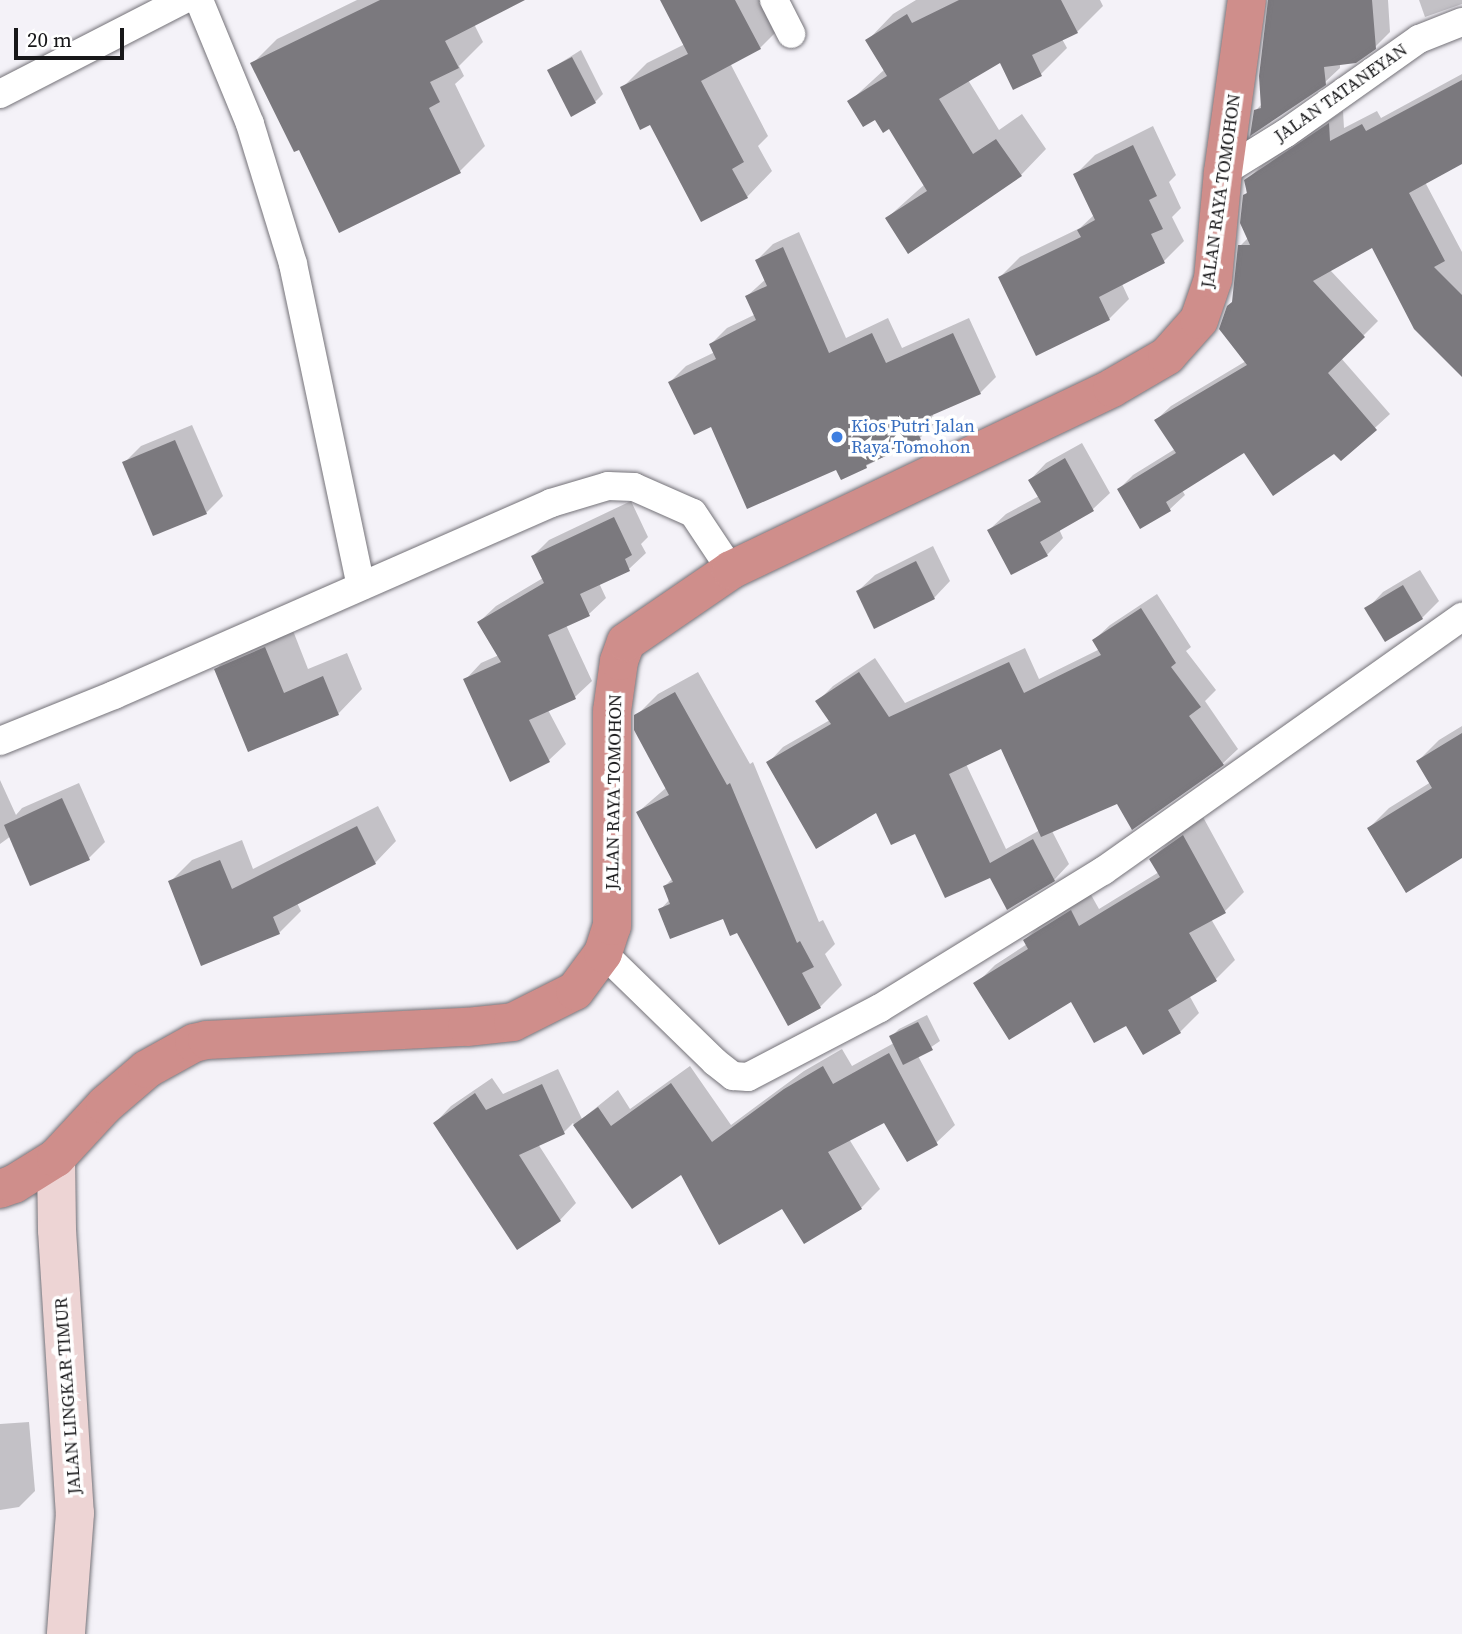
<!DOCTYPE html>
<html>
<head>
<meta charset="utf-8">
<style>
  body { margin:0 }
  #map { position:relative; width:1462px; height:1634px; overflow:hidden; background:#f4f2f8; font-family:"Source Serif 4",serif }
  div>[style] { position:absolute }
  .shadow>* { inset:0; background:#0003 }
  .building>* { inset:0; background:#7b797e }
  .roads { filter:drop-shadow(0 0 2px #747278) drop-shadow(0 0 2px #747278) }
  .minor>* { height:28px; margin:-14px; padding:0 14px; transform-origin:14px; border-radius:14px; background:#fff }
  .secondary>* { height:38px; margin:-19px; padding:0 19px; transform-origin:19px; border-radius:19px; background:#edd4d4 }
  .trunk>* { height:38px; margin:-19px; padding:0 19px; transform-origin:19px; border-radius:19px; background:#cf8e8b }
  .dots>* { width:19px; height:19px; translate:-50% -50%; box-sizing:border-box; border:4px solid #fff; border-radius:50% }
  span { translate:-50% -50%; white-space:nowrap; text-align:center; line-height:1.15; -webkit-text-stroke:7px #fff; paint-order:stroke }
  .street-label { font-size:18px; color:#171719 }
  .shop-label { font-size:18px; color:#366cbe }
  .left { translate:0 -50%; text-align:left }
  .scale { position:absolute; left:14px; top:28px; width:110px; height:32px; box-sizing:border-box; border:4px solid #171719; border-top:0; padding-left:9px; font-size:21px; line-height:24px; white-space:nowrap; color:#171719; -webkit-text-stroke:5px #fff; paint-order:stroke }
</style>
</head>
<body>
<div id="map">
  <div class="shadow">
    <i style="clip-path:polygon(357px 0,522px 0,474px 24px,483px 42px,459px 66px,464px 76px,455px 84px,485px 146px,460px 171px,300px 148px,252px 64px,277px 39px)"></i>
    <i style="clip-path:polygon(662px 0,773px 0,785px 23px,760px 48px,730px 63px,768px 136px,758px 146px,772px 171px,747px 197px,651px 123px,622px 88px,647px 63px,685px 44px)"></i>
    <i style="clip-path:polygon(916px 0,1100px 0,1103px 6px,1077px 32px,1062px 39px,1067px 48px,1041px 74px,1014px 88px,1001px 60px,968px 80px,999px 130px,1022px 114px,1046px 149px,1021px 175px,887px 218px,925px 184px,889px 127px,849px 102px,885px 69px,868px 40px,893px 14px)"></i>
    <i style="clip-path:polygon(1270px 0,1388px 0,1390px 32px,1374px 48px,1340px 63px,1340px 68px,1324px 83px,1255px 111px,1262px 104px)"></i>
    <i style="clip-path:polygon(1419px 0,1462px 0,1462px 4px,1425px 17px)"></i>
    <i style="clip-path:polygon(581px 50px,603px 94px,595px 102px,549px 70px)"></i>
    <i style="clip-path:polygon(1462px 74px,1462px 162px,1425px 182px,1462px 252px,1462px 354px,1373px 246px,1330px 270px,1378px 321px,1341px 358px,1390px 414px,1341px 459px,1334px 451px,1244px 450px,1182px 490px,1185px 495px,1170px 509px,1141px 527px,1119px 489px,1133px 475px,1175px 449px,1156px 420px,1171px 406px,1246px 361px,1234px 302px,1240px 246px,1249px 237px,1246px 181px,1261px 166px,1343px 111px,1344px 128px,1377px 111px,1381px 118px)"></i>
    <i style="clip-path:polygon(1153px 126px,1176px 175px,1169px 182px,1181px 208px,1172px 217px,1184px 241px,1164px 261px,1122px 284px,1129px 299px,1109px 319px,1000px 277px,1020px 257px,1080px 228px,1094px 215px,1075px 175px,1095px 155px)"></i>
    <i style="clip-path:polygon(799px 232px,846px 338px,888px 318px,902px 348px,969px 318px,996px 377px,980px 393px,932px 413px,936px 422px,920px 438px,866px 466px,837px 468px,712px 425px,670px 382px,686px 366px,715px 352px,711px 344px,727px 328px,756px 314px,747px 296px,766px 279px,757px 260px,773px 244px)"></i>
    <i style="clip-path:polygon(192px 425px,223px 496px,206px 513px,124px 463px,141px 446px)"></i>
    <i style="clip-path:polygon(1082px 443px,1110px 493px,1093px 509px,1059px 529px,1063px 538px,1047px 555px,989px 530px,1006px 514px,1039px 496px,1030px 480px,1046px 463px)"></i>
    <i style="clip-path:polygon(631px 501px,648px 537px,641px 544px,646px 553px,629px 569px,599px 583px,606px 598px,589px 614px,566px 625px,592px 681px,575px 697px,548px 710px,566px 744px,549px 760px,511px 779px,465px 680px,481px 663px,499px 655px,479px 622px,496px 606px,543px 578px,533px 556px,549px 540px)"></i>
    <i style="clip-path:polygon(933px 546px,950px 581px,934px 598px,858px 591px,875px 575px)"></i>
    <i style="clip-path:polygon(1420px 570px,1439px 601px,1422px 618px,1386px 640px,1367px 609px,1383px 592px)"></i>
    <i style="clip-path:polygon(evenodd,1157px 594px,1191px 647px,1186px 651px,1216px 690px,1205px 701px,1238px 749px,1222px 764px,1117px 801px,1052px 831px,1069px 864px,1054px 880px,991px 876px,877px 810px,768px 763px,783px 747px,830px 720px,818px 701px,833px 686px,875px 658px,905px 703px,1025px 648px,1039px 679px,1100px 649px,1094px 640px,1110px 625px,1157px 594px,1002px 747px,1040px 830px,1006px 849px,966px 764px,1002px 747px)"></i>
    <i style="clip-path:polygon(290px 623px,308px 669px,347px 653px,362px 689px,338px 714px,216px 669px,241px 645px)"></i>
    <i style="clip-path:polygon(698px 672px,750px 764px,753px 762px,819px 922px,823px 920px,835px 944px,825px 954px,842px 985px,820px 1007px,789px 1024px,738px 931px,724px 917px,660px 910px,670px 899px,665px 886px,673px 878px,638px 812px,667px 787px,636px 716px,658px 694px)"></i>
    <i style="clip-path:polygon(1462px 726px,1462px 856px,1369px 828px,1389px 808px,1431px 782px,1418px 761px,1439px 740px)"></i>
    <i style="clip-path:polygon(0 780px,16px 815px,22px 808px,79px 783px,105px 842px,89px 858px,11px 836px,0 844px)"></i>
    <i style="clip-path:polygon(378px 806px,396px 841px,375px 863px,297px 903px,301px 911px,279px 933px,170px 882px,192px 860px,242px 840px,253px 869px)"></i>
    <i style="clip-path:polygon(1203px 817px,1244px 892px,1225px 911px,1211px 919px,1235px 960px,1216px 979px,1189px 995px,1199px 1013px,1180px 1032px,1127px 1024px,1072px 999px,976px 984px,995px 965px,1027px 944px,1025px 940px,1044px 921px,1090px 893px,1099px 909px,1159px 872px,1151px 859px,1171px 840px)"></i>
    <i style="clip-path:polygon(927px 1015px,940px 1041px,918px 1056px,955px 1125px,936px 1143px,885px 1120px,849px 1139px,880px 1189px,861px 1208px,805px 1242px,783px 1207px,681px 1173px,632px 1207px,573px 1123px,564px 1132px,538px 1144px,576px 1203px,560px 1220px,435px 1123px,451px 1106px,492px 1078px,503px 1094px,558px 1069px,582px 1119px,618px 1090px,630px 1109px,690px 1066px,731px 1125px,804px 1071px,842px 1049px,852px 1066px,894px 1043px,891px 1037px,899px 1029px)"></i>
    <i style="clip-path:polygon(29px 1422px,35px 1491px,19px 1507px,0 1510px,0 1424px)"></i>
  </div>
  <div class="building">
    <i style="clip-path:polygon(380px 0,525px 0,445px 41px,459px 68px,430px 82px,440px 102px,429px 108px,461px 173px,339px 233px,299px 150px,294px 152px,250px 63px)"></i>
    <i style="clip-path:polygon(660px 0,735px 0,761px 49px,701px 81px,744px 162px,732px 169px,748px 198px,701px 222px,650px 125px,640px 130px,620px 87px,688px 54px)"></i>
    <i style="clip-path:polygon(959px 0,1061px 0,1078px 33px,1032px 55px,1042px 76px,1013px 90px,1000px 63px,939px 99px,973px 154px,996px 139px,1022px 176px,908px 254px,885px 218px,927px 191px,889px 129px,883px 133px,875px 120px,863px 127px,847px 101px,887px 76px,865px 40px,907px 14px,912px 23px)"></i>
    <i style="clip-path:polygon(1268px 0,1372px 0,1376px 49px,1356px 63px,1324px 67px,1326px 85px,1250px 136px,1254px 110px,1261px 108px,1259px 76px)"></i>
    <i style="clip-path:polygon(572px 57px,596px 103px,571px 117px,547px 70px)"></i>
    <i style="clip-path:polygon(1462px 80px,1462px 164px,1409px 193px,1445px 261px,1434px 267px,1462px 295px,1462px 377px,1414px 329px,1372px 248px,1313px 281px,1365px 337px,1328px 373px,1377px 430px,1341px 461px,1334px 454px,1273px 496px,1244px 453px,1166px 502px,1171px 511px,1140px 529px,1117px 489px,1176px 453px,1154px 420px,1247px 365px,1219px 329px,1227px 306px,1232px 302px,1238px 245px,1250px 245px,1240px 223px,1243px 195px,1247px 193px,1244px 180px,1329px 123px,1330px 141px,1362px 124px,1366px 131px)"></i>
    <i style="clip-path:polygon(1133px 145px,1157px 196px,1149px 200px,1163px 229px,1151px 234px,1165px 263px,1099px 297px,1110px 320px,1036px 356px,998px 277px,1081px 237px,1077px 230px,1095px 220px,1073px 174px)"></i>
    <i style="clip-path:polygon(783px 247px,829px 353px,872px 333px,886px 363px,953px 333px,981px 394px,914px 423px,921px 440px,866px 465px,867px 468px,841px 480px,836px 470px,747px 509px,711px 427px,694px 435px,668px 382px,716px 359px,709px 344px,756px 320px,745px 296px,767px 286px,755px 260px)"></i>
    <i style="clip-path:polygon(175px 440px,207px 514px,153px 536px,122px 462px)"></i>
    <i style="clip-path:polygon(1065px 458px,1094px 511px,1040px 542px,1048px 556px,1011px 575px,987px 530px,1041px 502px,1028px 480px)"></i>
    <i style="clip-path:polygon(614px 517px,632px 555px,625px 559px,630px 571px,580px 594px,590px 616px,548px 635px,576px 699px,529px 720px,550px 762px,510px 782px,463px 679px,501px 662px,477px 622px,544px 583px,531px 556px)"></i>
    <i style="clip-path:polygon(916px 561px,935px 599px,874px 629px,856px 591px)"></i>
    <i style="clip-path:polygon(1403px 585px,1423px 619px,1385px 642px,1364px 608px)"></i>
    <i style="clip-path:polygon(1141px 608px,1176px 663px,1171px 667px,1201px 707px,1189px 716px,1224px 765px,1132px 830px,1117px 804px,1041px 837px,1001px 749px,949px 774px,990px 863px,1033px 839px,1055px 881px,1007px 910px,990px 878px,945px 898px,915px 834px,891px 845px,876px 813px,816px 849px,766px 762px,831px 724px,815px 701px,859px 672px,889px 717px,1009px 662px,1024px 693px,1101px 655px,1092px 640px)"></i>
    <i style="clip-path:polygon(265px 647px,284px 693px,323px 676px,339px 715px,248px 752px,214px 669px)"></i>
    <i style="clip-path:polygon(675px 692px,727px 785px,730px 783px,797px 943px,800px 941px,814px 967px,802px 973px,821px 1008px,788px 1026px,737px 933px,730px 936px,723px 919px,670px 939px,658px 909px,670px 904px,663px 886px,673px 882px,636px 812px,669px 795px,634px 730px,634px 715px)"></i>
    <i style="clip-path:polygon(1462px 733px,1462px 858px,1406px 893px,1367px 828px,1432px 788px,1416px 761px)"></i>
    <i style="clip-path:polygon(62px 798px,90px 860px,30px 886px,4px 825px)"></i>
    <i style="clip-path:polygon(357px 826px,376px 864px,273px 917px,280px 934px,201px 966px,168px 881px,220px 860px,232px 889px)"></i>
    <i style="clip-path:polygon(1183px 835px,1226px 913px,1189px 933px,1217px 981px,1168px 1010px,1181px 1033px,1143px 1055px,1126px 1026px,1094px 1043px,1071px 1002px,1009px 1040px,973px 983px,1028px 949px,1023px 940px,1071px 910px,1079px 926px,1160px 877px,1149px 859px)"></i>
    <i style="clip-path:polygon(918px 1022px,933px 1050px,903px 1065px,889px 1036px)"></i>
    <i style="clip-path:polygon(889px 1053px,938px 1145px,907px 1162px,884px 1123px,828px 1152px,862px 1209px,804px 1244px,782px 1209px,719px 1245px,681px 1175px,632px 1209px,573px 1125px,598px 1107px,611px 1126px,671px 1083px,712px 1142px,784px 1089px,823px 1066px,833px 1084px)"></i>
    <i style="clip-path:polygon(542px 1084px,565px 1134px,519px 1155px,561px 1221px,517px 1250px,433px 1123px,475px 1093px,486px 1110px)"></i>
  </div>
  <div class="roads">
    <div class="minor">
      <i style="left:199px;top:0;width:134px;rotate:67.6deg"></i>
      <i style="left:250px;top:124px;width:146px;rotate:72.9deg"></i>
      <i style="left:293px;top:264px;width:329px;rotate:78.1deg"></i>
      <i style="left:774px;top:0;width:38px;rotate:63deg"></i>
      <i style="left:0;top:94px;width:206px;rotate:-27.2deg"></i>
      <i style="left:1223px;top:172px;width:74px;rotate:-31.8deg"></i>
      <i style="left:1286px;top:133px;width:163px;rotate:-35.3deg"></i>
      <i style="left:1419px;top:39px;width:46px;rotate:-21.6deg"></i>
      <i style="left:0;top:741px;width:123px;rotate:-22deg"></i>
      <i style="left:114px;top:695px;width:477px;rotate:-23.7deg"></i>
      <i style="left:551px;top:503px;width:59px;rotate:-16.6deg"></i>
      <i style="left:608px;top:486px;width:26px;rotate:2deg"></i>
      <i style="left:634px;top:487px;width:64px;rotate:23.8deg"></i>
      <i style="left:693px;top:513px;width:69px;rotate:56.3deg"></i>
      <i style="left:603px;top:953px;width:156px;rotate:44.2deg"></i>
      <i style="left:715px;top:1062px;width:23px;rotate:38deg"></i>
      <i style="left:733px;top:1076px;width:15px;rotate:4deg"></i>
      <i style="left:748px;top:1077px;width:149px;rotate:-27.6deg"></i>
      <i style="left:880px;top:1008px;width:262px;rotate:-31.6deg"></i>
      <i style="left:1103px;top:871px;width:440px;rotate:-35.3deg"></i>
    </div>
    <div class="secondary">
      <i style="left:56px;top:1158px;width:72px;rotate:89.2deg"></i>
      <i style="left:57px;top:1230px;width:284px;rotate:86.4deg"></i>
      <i style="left:75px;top:1513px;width:121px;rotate:94.3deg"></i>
    </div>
    <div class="trunk">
      <i style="left:0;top:1189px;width:15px;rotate:-20deg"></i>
      <i style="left:14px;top:1184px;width:49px;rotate:-31.8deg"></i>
      <i style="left:56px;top:1158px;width:72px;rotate:-47.2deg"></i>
      <i style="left:105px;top:1105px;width:55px;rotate:-40.6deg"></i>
      <i style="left:147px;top:1069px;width:54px;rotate:-29deg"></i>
      <i style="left:194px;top:1043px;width:13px;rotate:-13deg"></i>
      <i style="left:207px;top:1040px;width:260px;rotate:-2.9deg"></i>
      <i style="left:467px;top:1027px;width:46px;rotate:-6.2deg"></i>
      <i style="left:513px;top:1022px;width:69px;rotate:-26.6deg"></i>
      <i style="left:575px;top:991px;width:47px;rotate:-53.6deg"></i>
      <i style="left:603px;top:953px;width:28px;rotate:-72deg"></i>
      <i style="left:612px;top:926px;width:215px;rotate:-90deg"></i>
      <i style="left:612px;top:711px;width:50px;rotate:-82deg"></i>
      <i style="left:619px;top:661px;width:20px;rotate:-70deg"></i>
      <i style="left:626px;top:642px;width:127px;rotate:-34.4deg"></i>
      <i style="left:731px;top:570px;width:422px;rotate:-25.5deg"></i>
      <i style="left:1112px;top:388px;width:64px;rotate:-30.2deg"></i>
      <i style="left:1167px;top:356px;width:48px;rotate:-48.4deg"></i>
      <i style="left:1199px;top:320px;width:43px;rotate:-71.1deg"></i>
      <i style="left:1213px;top:279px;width:107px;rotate:-84.7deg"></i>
      <i style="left:1223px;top:172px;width:174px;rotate:-82.1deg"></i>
    </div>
  </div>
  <div class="dots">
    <i style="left:837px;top:437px;background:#3f7fe0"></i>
  </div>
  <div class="street-label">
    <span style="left:1341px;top:93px;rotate:-35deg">JALAN TATANEYAN</span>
    <span style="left:1221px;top:191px;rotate:-82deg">JALAN RAYA TOMOHON</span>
    <span style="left:614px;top:792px;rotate:-89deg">JALAN RAYA TOMOHON</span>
    <span style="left:68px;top:1396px;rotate:-94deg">JALAN LINGKAR TIMUR</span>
  </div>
  <div class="shop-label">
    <span class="left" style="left:851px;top:437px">Kios Putri Jalan<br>Raya Tomohon</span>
  </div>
  <div class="scale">20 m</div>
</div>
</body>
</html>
